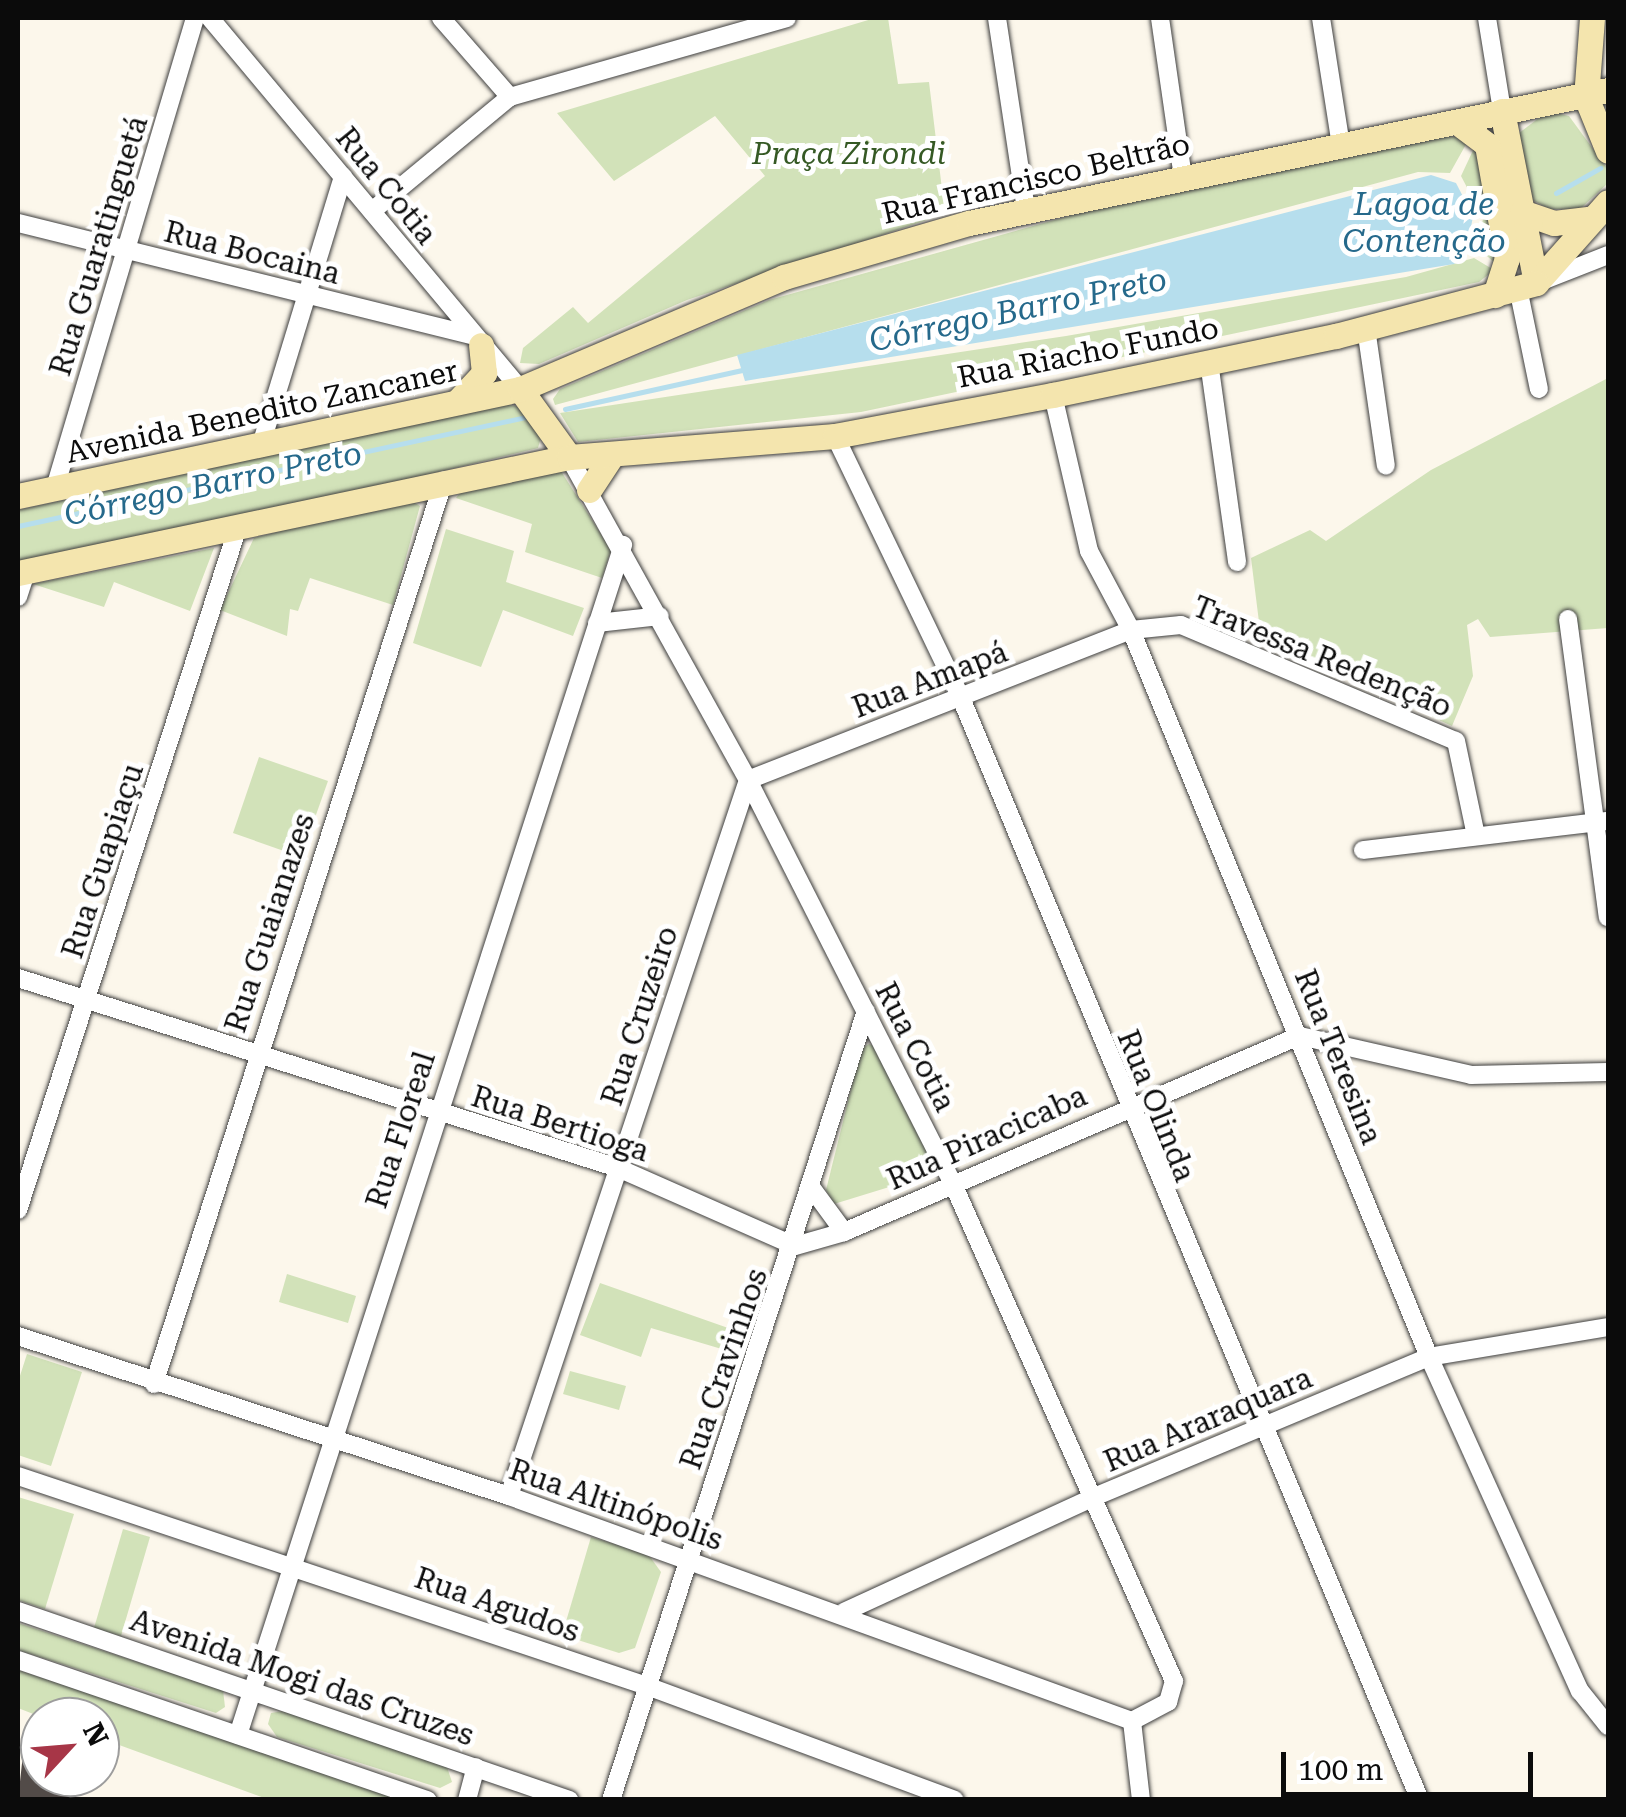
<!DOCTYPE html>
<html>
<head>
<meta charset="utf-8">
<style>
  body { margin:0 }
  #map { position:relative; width:1626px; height:1817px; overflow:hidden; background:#fcf7eb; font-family:"Roboto Serif",serif }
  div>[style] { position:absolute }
  .green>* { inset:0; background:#d2e2b9 }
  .water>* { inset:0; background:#b6deed }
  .stream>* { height:5px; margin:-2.5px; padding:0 2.5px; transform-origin:2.5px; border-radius:2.5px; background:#b6deed }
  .building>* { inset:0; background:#524b48 }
  .roads { filter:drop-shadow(0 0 2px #3e3e3e) drop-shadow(0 0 2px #3e3e3e) }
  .minor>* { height:18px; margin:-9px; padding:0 9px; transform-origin:9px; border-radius:9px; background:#fff }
  .secondary>* { height:25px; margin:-12.5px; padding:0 12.5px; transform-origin:12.5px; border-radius:12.5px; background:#f4e5ae }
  span { translate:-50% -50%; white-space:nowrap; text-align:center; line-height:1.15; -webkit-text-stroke:10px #fff; paint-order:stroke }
  .park-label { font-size:30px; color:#355924; font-style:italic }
  .street-label { font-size:30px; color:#0b0b0b }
  .water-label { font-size:32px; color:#25698b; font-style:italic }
  .frame { position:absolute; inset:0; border:20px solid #0b0b0b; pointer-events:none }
  .north { position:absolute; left:20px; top:1697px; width:100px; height:100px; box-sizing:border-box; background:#fff; border:2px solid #9d9d9d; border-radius:50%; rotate:64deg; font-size:28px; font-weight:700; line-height:40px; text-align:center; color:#0b0b0b }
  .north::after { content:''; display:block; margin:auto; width:35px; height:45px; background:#a73647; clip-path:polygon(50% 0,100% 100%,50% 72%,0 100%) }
  .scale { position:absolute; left:1281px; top:1752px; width:252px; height:45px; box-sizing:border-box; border:5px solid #0b0b0b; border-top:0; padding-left:12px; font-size:30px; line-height:35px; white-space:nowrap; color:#0b0b0b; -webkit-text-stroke:8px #fff; paint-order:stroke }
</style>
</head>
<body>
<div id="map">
  <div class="green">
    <i style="clip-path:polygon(875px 18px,888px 18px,898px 84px,929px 82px,945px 214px,687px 300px,539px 364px,520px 363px,523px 348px,573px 307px,588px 323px,765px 176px,715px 116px,614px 181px,557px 113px)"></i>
    <i style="clip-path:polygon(1548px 111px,1569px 116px,1607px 168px,1606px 185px,1580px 209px,1549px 209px,1529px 198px,1519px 133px)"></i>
    <i style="clip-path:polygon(1448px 136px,1469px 139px,1450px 173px,1418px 172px,555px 405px,553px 399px,560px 389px,769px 300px,1076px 214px)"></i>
    <i style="clip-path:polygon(1476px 144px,1496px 264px,1479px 249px,1483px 218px,1461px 176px)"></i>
    <i style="clip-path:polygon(1474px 258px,1494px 270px,1479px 282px,861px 412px,578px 442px,560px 413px,1066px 336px,1406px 277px)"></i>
    <i style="clip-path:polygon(1608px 378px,1608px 628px,1490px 637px,1478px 619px,1467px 625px,1473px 676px,1452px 726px,1261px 638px,1251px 558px,1310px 530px,1326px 541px,1431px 470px)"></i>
    <i style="clip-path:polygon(507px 404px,523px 408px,542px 434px,538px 448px,222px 524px,18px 562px,18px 510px)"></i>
    <i style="clip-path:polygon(559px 468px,611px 550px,602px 578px,525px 552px,532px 524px,456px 498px,465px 486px)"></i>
    <i style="clip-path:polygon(407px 498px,420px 506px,393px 605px,310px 578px,298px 611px,290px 609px,287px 636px,220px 610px,254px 538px)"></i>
    <i style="clip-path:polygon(446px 529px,514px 551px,506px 582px,584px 608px,573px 636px,503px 610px,481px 667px,413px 643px)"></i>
    <i style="clip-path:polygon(214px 548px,190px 611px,114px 582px,104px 607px,33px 584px)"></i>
    <i style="clip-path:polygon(259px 757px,328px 781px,301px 857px,233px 833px)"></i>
    <i style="clip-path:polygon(869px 1044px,877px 1047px,932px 1156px,925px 1176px,834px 1204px,826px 1190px,861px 1049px)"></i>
    <i style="clip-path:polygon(287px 1274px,356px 1296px,348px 1323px,279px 1302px)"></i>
    <i style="clip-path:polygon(600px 1283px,731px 1329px,725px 1350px,651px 1328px,641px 1357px,580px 1335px)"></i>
    <i style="clip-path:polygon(27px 1354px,82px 1372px,51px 1466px,18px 1455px,18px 1382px)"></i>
    <i style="clip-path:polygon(570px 1371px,626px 1386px,619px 1410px,563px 1394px)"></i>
    <i style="clip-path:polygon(18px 1497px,74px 1514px,45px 1609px,18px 1600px)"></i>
    <i style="clip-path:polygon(123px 1529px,150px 1537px,121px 1636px,94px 1628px)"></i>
    <i style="clip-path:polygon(591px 1537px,648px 1554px,661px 1572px,635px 1648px,619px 1653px,562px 1635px)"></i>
    <i style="clip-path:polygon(18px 1623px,223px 1690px,225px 1707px,216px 1713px,18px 1650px)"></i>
    <i style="clip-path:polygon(18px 1670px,407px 1799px,267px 1799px,100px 1738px,100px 1717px,41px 1717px,18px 1708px)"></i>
    <i style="clip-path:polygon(283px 1711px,447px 1767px,452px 1782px,440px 1788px,277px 1737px,268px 1724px,271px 1713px)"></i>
  </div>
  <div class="water">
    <i style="clip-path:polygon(1431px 175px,1456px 183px,1473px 216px,1466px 255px,1454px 264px,745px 381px,737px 355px)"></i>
  </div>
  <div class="stream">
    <i style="left:1556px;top:193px;width:51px;rotate:-29.6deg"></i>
    <i style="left:565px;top:409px;width:186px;rotate:-12.4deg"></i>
    <i style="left:18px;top:526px;width:520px;rotate:-12.11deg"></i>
  </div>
  <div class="building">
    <i style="clip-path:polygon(23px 1754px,40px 1759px,40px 1777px,81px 1777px,73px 1800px,18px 1800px)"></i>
  </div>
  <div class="roads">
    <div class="minor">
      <i style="left:210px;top:18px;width:483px;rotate:50.1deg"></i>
      <i style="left:441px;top:18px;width:105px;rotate:48.9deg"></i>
      <i style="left:510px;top:97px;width:288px;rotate:-15.9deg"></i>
      <i style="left:997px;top:18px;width:194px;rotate:81.4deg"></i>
      <i style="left:1160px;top:18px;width:162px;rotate:81.8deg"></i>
      <i style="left:1321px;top:18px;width:130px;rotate:81.1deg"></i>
      <i style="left:1487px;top:18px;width:94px;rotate:80.8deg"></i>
      <i style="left:372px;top:211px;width:179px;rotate:-39.6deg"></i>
      <i style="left:18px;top:223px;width:469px;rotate:13.9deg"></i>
      <i style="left:1537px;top:283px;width:76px;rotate:-21.5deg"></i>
      <i style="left:1518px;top:288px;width:103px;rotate:78.3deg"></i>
      <i style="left:1366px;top:328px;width:139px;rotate:81.8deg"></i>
      <i style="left:1209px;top:362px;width:202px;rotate:82deg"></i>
      <i style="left:1053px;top:395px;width:160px;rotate:77deg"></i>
      <i style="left:1089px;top:551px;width:89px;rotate:62deg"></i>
      <i style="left:1131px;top:630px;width:786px;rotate:67.71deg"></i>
      <i style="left:1429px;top:1357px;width:367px;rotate:65.7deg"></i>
      <i style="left:1580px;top:1691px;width:45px;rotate:51.3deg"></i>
      <i style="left:835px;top:436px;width:291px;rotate:64.3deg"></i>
      <i style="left:961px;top:698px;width:1194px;rotate:67.39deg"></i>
      <i style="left:260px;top:448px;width:284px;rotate:-73deg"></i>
      <i style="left:54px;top:491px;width:494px;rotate:-73.4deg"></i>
      <i style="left:18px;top:597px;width:26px;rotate:-72deg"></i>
      <i style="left:1568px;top:619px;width:301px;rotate:82.4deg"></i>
      <i style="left:597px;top:623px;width:63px;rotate:-6.3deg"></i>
      <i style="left:1363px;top:850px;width:247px;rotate:-6.8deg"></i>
      <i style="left:18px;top:978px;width:629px;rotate:17.57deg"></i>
      <i style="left:618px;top:1168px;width:193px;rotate:23.8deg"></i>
      <i style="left:811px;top:1187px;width:56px;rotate:53.7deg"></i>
      <i style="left:18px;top:1210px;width:718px;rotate:-72.15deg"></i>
      <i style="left:795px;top:1246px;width:51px;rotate:-15.9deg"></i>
      <i style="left:844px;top:1232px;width:496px;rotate:-23.3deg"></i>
      <i style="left:1300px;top:1036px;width:175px;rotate:12.8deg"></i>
      <i style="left:1471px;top:1075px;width:137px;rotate:-1.3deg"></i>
      <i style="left:18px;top:1336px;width:516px;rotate:18.05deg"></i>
      <i style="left:509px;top:1496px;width:662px;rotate:19.86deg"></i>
      <i style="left:1132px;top:1721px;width:41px;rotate:-27.8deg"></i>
      <i style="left:1168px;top:1702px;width:22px;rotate:-74deg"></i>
      <i style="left:1174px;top:1681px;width:544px;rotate:-113.97deg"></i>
      <i style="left:953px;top:1184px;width:453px;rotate:-116.9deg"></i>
      <i style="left:748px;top:780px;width:369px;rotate:-119deg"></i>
      <i style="left:154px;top:1384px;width:949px;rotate:-72.21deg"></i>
      <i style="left:18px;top:1476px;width:663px;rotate:18.46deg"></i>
      <i style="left:647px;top:1686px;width:328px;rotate:20.3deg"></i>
      <i style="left:509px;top:1496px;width:755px;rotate:-71.54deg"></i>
      <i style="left:748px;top:780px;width:411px;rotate:-21.4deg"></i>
      <i style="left:1131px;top:630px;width:50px;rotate:-5.7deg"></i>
      <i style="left:1181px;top:625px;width:298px;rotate:22.9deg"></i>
      <i style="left:1456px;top:741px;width:97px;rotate:78.1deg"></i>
      <i style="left:18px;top:1611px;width:583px;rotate:18.93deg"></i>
      <i style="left:844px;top:1612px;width:275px;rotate:-24.7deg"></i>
      <i style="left:1094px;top:1497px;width:363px;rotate:-22.7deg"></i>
      <i style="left:1429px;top:1357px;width:181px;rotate:-9.5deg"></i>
      <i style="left:18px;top:1660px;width:433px;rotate:18.9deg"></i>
      <i style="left:1132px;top:1721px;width:80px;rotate:83.5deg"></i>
      <i style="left:238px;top:1735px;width:1251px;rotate:-72.07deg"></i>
      <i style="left:467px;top:1800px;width:34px;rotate:-75deg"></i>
      <i style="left:611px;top:1800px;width:829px;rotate:-72.09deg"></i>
    </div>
    <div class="secondary">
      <i style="left:1592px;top:18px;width:79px;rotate:94.3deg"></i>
      <i style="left:1586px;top:97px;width:58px;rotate:67.8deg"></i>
      <i style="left:1502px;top:111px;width:175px;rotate:78.8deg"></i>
      <i style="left:1457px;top:122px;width:38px;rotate:37deg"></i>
      <i style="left:1487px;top:145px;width:115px;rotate:80deg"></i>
      <i style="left:1507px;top:258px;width:39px;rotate:108deg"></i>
      <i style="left:1522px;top:212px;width:34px;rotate:19deg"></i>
      <i style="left:1554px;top:223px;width:34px;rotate:-7deg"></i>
      <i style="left:1536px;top:283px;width:108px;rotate:-48.4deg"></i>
      <i style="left:520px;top:389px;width:84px;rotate:54.2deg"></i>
      <i style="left:457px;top:402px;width:40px;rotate:-47deg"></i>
      <i style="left:484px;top:373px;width:28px;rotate:-96deg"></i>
      <i style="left:589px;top:490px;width:42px;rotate:-56.7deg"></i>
      <i style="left:18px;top:496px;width:513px;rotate:-12.03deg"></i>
      <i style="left:520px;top:389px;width:287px;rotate:-23deg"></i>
      <i style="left:784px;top:277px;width:193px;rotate:-16.3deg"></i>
      <i style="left:969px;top:223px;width:653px;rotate:-11.76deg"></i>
      <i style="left:18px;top:573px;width:563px;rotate:-11.89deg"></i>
      <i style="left:569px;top:457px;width:267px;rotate:-4.5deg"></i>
      <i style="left:835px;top:436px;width:222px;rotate:-10.7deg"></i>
      <i style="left:1053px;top:395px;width:289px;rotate:-11.8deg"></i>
      <i style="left:1336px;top:336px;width:207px;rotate:-14.8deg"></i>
    </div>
  </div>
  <div class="park-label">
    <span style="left:849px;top:154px">Praça Zirondi</span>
  </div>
  <div class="street-label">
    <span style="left:1036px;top:179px;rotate:-13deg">Rua Francisco Beltrão</span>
    <span style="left:386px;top:186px;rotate:51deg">Rua Cotia</span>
    <span style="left:99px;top:246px;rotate:-73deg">Rua Guaratinguetá</span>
    <span style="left:252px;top:253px;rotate:14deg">Rua Bocaina</span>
    <span style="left:1088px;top:353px;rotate:-11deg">Rua Riacho Fundo</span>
    <span style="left:262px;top:412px;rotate:-12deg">Avenida Benedito Zancaner</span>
    <span style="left:1322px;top:657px;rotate:22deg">Travessa Redenção</span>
    <span style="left:930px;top:680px;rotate:-21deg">Rua Amapá</span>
    <span style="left:103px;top:861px;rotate:-72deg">Rua Guapiaçu</span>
    <span style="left:270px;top:923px;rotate:-72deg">Rua Guaianazes</span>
    <span style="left:640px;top:1016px;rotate:-72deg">Rua Cruzeiro</span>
    <span style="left:915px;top:1047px;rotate:63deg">Rua Cotia</span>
    <span style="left:1338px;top:1057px;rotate:68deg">Rua Teresina</span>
    <span style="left:1156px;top:1106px;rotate:68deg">Rua Olinda</span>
    <span style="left:560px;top:1124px;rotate:18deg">Rua Bertioga</span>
    <span style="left:401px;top:1130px;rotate:-72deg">Rua Floreal</span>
    <span style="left:987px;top:1138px;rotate:-24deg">Rua Piracicaba</span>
    <span style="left:724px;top:1369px;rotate:-71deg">Rua Cravinhos</span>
    <span style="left:1208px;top:1420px;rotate:-23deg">Rua Araraquara</span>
    <span style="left:616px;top:1505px;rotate:19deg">Rua Altinópolis</span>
    <span style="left:497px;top:1605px;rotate:19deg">Rua Agudos</span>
    <span style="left:302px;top:1678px;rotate:19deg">Avenida Mogi das Cruzes</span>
  </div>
  <div class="water-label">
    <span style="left:1424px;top:223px">Lagoa de<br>Contenção</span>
    <span style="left:1018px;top:310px;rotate:-12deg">Córrego Barro Preto</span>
    <span style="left:213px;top:484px;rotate:-12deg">Córrego Barro Preto</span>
  </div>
  <div class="frame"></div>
  <div class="north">N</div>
  <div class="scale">100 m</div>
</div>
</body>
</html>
